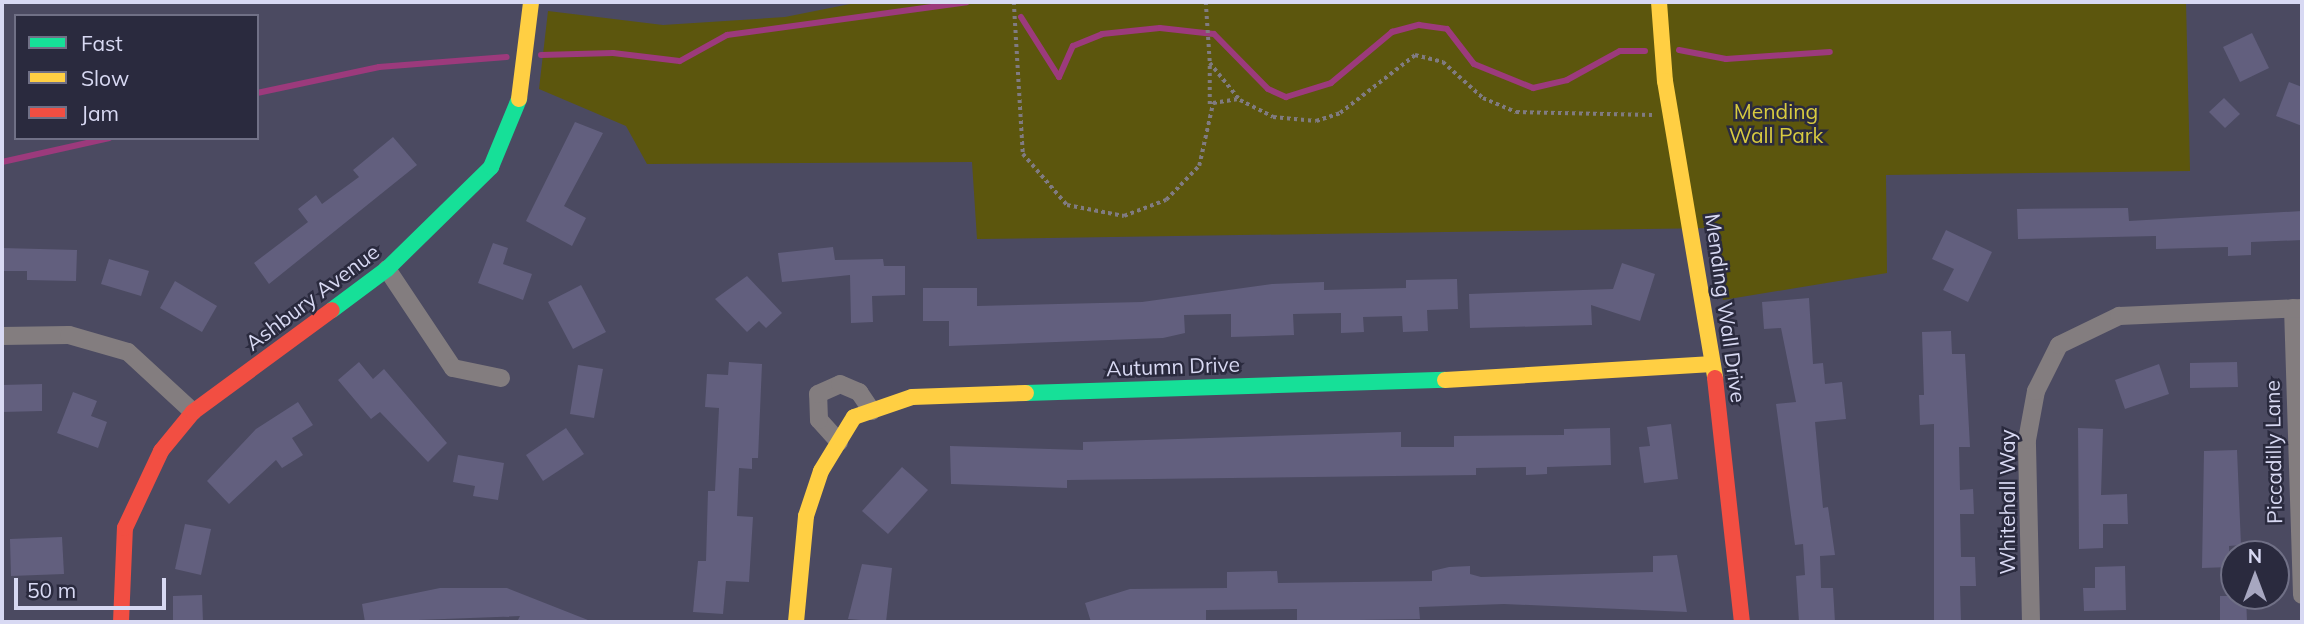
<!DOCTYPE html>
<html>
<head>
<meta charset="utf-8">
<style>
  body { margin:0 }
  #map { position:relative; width:2304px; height:624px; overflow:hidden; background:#4b4a61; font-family:Mulish,sans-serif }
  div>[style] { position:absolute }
  .green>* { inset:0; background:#5c560d }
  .stream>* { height:6px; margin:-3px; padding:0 3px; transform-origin:3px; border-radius:3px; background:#9c3a7c }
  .building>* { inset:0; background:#625f7e }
  .path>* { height:3.5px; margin-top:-1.75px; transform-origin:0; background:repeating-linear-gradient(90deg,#807b81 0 3.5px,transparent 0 7px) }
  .street>* { height:18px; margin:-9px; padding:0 9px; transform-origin:9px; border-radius:9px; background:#837d7f }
  .fast>* { height:16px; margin:-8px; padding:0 8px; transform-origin:8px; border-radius:8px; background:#16e098 }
  .slow>* { height:16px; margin:-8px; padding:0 8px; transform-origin:8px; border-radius:8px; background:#ffcf43 }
  .jam>* { height:16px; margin:-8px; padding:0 8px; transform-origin:8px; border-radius:8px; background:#f24e42 }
  span { translate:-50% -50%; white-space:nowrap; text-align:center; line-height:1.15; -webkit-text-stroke:5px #2a2a3e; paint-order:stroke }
  .park-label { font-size:21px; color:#d8cb40 }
  .street-label { font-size:21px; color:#d8d9f3 }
  .frame { position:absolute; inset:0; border:4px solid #d8d9f3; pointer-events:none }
  .legend { position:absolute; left:14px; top:14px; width:245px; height:126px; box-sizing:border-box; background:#2a2a3e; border:2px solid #707086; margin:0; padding:9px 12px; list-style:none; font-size:21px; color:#d8d9f3 }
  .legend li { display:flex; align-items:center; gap:14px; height:35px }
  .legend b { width:35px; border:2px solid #707086 }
  .north { position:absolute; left:2220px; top:540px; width:70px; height:70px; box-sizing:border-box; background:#2a2a3e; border:2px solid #707086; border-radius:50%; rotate:0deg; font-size:19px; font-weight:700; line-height:28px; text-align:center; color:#d8d9f3 }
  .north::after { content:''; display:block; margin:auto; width:24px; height:32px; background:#a7a7c0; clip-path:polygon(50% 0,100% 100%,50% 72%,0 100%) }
  .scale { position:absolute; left:14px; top:578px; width:152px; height:32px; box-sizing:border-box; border:4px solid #d8d9f3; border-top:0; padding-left:9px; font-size:21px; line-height:24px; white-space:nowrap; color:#d8d9f3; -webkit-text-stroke:5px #2a2a3e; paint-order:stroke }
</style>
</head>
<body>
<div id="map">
  <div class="green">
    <i style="clip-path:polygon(860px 2px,2186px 2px,2190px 171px,1886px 175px,1887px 273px,1723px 300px,1714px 228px,977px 239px,972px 162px,647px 164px,626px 126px,539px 89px,548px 11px,663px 25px,785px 17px)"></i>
  </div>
  <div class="stream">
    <i style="left:1021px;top:17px;width:71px;rotate:57.7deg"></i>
    <i style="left:1059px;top:77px;width:34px;rotate:-66deg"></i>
    <i style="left:1073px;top:46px;width:31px;rotate:-22deg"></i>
    <i style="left:1102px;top:34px;width:58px;rotate:-5.9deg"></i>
    <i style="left:1160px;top:28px;width:54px;rotate:6.3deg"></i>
    <i style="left:1214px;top:34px;width:77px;rotate:45.5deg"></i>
    <i style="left:1268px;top:89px;width:20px;rotate:24deg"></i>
    <i style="left:1286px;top:97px;width:47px;rotate:-17.3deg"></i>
    <i style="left:1331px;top:83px;width:80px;rotate:-39.9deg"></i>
    <i style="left:1392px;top:32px;width:28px;rotate:-15deg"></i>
    <i style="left:1419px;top:25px;width:28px;rotate:8deg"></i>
    <i style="left:1447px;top:29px;width:44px;rotate:52.4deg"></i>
    <i style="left:1474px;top:64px;width:64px;rotate:22.1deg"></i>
    <i style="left:1533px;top:88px;width:35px;rotate:-13deg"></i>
    <i style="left:1567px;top:80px;width:60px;rotate:-28.7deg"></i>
    <i style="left:1620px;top:51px;width:25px"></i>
    <i style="left:1679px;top:50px;width:48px;rotate:10.8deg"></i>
    <i style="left:1726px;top:59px;width:104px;rotate:-3.9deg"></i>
    <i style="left:541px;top:55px;width:72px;rotate:-1.6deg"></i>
    <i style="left:613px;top:53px;width:67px;rotate:6.8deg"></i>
    <i style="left:680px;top:61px;width:54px;rotate:-29deg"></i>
    <i style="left:727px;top:35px;width:242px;rotate:-7.8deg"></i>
    <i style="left:257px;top:93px;width:125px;rotate:-12deg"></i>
    <i style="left:379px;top:67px;width:128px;rotate:-4.5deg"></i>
    <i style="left:2px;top:162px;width:110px;rotate:-12.6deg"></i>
  </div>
  <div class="building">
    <i style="clip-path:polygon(2252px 33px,2269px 68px,2240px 82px,2223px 47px)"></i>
    <i style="clip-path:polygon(2289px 82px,2302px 87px,2302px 126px,2276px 116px)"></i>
    <i style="clip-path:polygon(2224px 98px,2240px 114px,2225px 128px,2209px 112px)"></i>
    <i style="clip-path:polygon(575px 122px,603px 133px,564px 206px,586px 218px,572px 246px,526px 221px)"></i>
    <i style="clip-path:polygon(393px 137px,417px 165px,269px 284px,254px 263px,308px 222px,298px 209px,316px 195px,322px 204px,359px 177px,353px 170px)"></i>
    <i style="clip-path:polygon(2128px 208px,2129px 221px,2302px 211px,2302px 240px,2251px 242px,2251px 255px,2228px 256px,2228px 247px,2156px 249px,2156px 236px,2018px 239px,2017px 209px)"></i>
    <i style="clip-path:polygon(1946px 230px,1992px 252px,1968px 302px,1943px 290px,1954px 269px,1932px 259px)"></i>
    <i style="clip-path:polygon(493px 243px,508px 248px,503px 264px,532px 274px,523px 300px,478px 283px)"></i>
    <i style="clip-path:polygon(833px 247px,835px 260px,883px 259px,884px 266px,905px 266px,905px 295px,872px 296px,873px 322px,851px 323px,850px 275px,782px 282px,778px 253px)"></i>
    <i style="clip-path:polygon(2px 248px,77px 250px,76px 281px,27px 280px,27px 271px,2px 271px)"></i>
    <i style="clip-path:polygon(109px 259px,149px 271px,141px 296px,101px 284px)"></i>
    <i style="clip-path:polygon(1622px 263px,1655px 274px,1640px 321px,1591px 305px,1592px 325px,1470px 328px,1469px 294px,1613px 289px)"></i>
    <i style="clip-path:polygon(747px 276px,782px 313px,766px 328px,759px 321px,747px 332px,715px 299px)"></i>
    <i style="clip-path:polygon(1457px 279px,1458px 309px,1427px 310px,1428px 331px,1403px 332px,1402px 316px,1363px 317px,1364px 332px,1341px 333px,1341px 313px,1293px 314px,1294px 335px,1231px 337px,1231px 314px,1184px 315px,1185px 333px,1163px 338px,949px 346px,949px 321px,923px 321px,923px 288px,977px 288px,977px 306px,1142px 302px,1272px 284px,1324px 282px,1324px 290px,1406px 288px,1406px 280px)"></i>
    <i style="clip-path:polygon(175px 281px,217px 306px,202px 332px,160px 308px)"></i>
    <i style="clip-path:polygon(581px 285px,606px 332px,573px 349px,548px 302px)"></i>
    <i style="clip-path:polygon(1809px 298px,1813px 364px,1823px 363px,1825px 384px,1842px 382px,1846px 419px,1815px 422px,1823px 508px,1828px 507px,1835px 555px,1820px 556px,1821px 588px,1833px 588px,1835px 622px,1799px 622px,1796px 576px,1805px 575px,1803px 544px,1795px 545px,1776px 404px,1796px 402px,1781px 328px,1764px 329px,1762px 302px)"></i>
    <i style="clip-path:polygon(1951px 331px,1952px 354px,1965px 354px,1970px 447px,1959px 447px,1960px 490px,1973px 489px,1974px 514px,1960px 514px,1961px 557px,1975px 557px,1976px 586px,1960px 586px,1961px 622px,1934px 622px,1934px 424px,1920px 425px,1919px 395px,1924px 395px,1922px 332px)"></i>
    <i style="clip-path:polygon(359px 362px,373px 379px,384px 369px,447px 443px,428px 462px,380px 412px,371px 419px,338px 380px)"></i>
    <i style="clip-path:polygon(729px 362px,762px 364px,758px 458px,752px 458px,752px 469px,739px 468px,737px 516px,753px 517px,749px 582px,726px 581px,723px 614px,693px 612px,698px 561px,706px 561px,708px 491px,715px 491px,719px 408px,705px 407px,707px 374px,728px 375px)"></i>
    <i style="clip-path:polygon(2237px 362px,2238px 387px,2190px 388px,2190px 363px)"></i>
    <i style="clip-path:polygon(2159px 364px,2169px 394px,2125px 409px,2115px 380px)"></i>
    <i style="clip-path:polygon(578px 365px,603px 369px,594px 418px,570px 414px)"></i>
    <i style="clip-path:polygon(42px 384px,42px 411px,2px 412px,2px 385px)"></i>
    <i style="clip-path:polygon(73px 392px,97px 401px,91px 416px,107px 422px,98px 448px,57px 433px)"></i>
    <i style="clip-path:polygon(298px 402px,313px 425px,292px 438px,303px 455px,282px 468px,276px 460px,229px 504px,207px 481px,256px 429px)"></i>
    <i style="clip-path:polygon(1671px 424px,1678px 479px,1644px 483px,1639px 447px,1650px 446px,1647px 427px)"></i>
    <i style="clip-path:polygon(566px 428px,584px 454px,543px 481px,526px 455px)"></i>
    <i style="clip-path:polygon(1610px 428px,1611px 465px,1547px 467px,1547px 474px,1526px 475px,1526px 467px,1476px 468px,1476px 475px,1067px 480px,1067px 488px,951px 484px,950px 446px,1083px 450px,1083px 442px,1401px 432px,1401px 447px,1454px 447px,1454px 436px,1564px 435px,1564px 429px)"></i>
    <i style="clip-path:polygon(2078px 428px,2103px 429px,2101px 495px,2127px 494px,2128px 524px,2103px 524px,2103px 548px,2079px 549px)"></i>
    <i style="clip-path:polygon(2237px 450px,2241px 545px,2229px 546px,2230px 567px,2202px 568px,2204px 451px)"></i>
    <i style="clip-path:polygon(458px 455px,504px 463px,498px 500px,473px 496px,475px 486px,453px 482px)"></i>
    <i style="clip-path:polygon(902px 467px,928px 490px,888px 534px,862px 511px)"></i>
    <i style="clip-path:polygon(185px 524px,211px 529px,201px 575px,175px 569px)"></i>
    <i style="clip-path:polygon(62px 537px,64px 574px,11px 576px,10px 539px)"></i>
    <i style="clip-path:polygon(1677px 555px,1687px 612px,1504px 604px,1419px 607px,1420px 619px,1297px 621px,1297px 609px,1206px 610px,1206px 622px,1091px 622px,1085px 603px,1130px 589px,1227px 588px,1227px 572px,1277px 571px,1278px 583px,1432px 581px,1432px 571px,1449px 567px,1470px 566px,1470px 574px,1481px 577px,1653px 572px,1653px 556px)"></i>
    <i style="clip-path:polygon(862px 564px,892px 568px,886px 622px,848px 619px)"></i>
    <i style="clip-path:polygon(2125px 566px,2126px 610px,2084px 611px,2083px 588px,2095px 588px,2095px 567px)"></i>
    <i style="clip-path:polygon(440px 588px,507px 588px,593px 622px,517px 622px,520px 616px,365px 622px,362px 604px)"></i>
    <i style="clip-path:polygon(202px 595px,203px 622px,173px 622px,173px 596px)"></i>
    <i style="clip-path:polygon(2220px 596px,2246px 596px,2247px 622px,2220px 622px)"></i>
  </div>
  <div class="path">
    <i style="left:1014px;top:2px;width:152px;rotate:86.6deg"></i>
    <i style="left:1023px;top:154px;width:67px;rotate:49.2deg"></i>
    <i style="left:1067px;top:205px;width:58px;rotate:10.9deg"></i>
    <i style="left:1124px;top:216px;width:45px;rotate:-20.9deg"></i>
    <i style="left:1166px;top:200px;width:47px;rotate:-45.9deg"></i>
    <i style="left:1199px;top:166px;width:65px;rotate:-77.5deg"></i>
    <i style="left:1213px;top:103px;width:24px;rotate:-9deg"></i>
    <i style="left:1206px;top:2px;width:61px;rotate:86.2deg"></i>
    <i style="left:1210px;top:63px;width:48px;rotate:51deg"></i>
    <i style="left:1240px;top:100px;width:37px;rotate:27deg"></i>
    <i style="left:1273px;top:117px;width:43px;rotate:5.3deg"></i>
    <i style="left:1316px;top:121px;width:25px;rotate:-18deg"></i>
    <i style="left:1340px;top:113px;width:95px;rotate:-37.7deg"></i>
    <i style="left:1415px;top:55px;width:29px;rotate:14deg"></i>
    <i style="left:1443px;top:62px;width:54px;rotate:42deg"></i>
    <i style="left:1483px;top:98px;width:36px;rotate:23deg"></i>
    <i style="left:1516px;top:112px;width:136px;rotate:1.3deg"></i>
    <i style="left:1210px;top:66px;width:41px;rotate:90deg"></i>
  </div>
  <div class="street">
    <i style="left:387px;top:269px;width:119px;rotate:56.3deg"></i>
    <i style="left:453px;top:368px;width:49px;rotate:11.8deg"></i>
    <i style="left:2293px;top:308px;width:287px;rotate:88.2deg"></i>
    <i style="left:2px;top:336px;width:67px;rotate:-0.9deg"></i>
    <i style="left:69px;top:335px;width:61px;rotate:16.1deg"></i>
    <i style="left:128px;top:352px;width:88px;rotate:42.7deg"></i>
    <i style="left:839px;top:442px;width:30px;rotate:-132deg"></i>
    <i style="left:819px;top:420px;width:26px;rotate:-92deg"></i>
    <i style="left:818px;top:394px;width:24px;rotate:-24deg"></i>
    <i style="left:840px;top:384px;width:21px;rotate:23deg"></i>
    <i style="left:859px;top:392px;width:23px;rotate:56deg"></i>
    <i style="left:2031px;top:622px;width:182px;rotate:-91.3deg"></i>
    <i style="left:2027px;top:440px;width:50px;rotate:-79.6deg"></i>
    <i style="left:2036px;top:391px;width:51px;rotate:-63.4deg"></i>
    <i style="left:2059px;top:345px;width:67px;rotate:-25.8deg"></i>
    <i style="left:2119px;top:316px;width:183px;rotate:-2.5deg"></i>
  </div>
  <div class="fast">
    <i style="left:332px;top:310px;width:69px;rotate:-36.7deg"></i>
    <i style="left:387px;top:269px;width:146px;rotate:-44.4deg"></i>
    <i style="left:491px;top:167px;width:74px;rotate:-67.6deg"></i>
    <i style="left:1026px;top:393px;width:419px;rotate:-1.8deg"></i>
  </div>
  <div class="slow">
    <i style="left:1659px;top:2px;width:79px;rotate:85.7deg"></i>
    <i style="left:1665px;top:81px;width:301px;rotate:80.4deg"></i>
    <i style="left:519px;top:99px;width:98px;rotate:-82.9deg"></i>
    <i style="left:1445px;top:380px;width:268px;rotate:-3.4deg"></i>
    <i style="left:796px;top:622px;width:106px;rotate:-84.6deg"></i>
    <i style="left:806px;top:516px;width:47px;rotate:-71.6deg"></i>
    <i style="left:821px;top:471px;width:63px;rotate:-58.6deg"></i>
    <i style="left:854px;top:417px;width:61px;rotate:-19deg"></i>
    <i style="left:912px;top:397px;width:114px;rotate:-2deg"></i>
  </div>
  <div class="jam">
    <i style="left:1715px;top:378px;width:245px;rotate:83.7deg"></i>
    <i style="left:121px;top:622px;width:94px;rotate:-87.6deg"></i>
    <i style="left:125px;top:528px;width:85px;rotate:-64.9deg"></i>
    <i style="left:161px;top:451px;width:50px;rotate:-50.6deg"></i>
    <i style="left:193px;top:412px;width:172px;rotate:-36.3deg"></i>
  </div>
  <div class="park-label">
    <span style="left:1776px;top:123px">Mending<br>Wall Park</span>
  </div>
  <div class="street-label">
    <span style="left:312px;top:297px;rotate:-37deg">Ashbury Avenue</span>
    <span style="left:1726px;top:308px;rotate:82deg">Mending Wall Drive</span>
    <span style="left:1173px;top:366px;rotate:-2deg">Autumn Drive</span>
    <span style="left:2273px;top:452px;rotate:-91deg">Piccadilly Lane</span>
    <span style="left:2007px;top:502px;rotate:-90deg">Whitehall Way</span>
  </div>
  <div class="frame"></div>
  <ul class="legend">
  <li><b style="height:9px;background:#16e098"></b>Fast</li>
  <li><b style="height:9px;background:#ffcf43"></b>Slow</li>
  <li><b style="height:9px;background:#f24e42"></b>Jam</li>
  </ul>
  <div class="north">N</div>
  <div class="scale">50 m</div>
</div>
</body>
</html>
